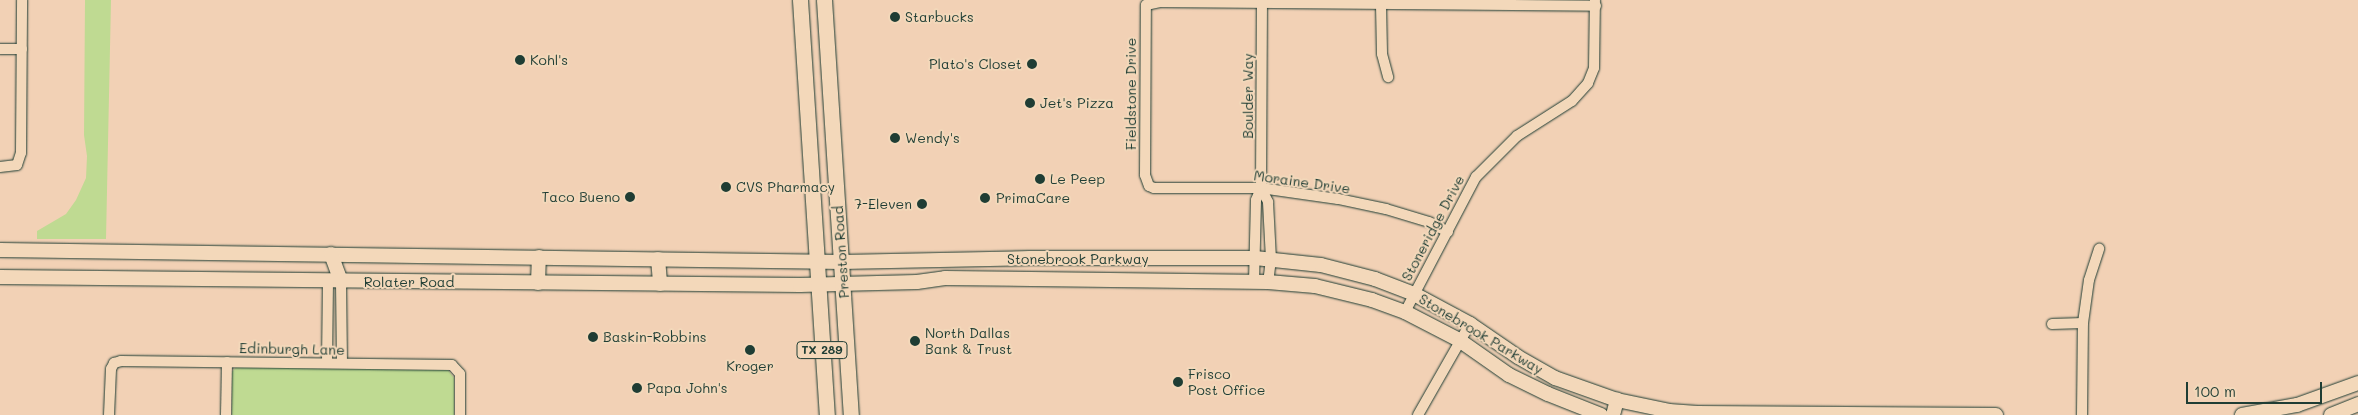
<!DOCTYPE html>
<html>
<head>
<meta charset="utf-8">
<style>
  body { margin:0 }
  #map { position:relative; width:2358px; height:415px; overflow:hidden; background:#f2d1b5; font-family:Mali,sans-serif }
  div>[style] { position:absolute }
  .green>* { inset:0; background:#bfda92 }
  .roads { filter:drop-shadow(0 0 1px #1f3d34) drop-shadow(0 0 1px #1f3d34) }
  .street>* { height:10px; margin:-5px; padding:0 5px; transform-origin:5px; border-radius:5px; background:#f3d8ba }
  .secondary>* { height:14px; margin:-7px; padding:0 7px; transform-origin:7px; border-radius:7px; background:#f3d8ba }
  .primary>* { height:15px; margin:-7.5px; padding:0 7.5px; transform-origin:7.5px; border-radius:7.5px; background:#f3d8ba }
  .dots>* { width:14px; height:14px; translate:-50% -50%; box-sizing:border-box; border:2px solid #f3d8ba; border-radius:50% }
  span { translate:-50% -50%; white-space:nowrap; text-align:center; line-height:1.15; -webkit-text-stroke:4px #f3d8ba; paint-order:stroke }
  .shield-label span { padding:1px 4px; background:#f3d8ba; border:1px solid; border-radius:4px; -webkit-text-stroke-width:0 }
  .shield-label { font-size:12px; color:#1f3d34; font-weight:700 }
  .poi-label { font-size:14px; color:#1f3d34 }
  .left { translate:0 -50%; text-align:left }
  .right { translate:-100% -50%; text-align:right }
  .street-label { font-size:14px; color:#1f3d34 }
  .scale { position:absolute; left:2186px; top:382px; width:136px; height:22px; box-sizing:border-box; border:2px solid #1f3d34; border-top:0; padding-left:6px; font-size:15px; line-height:18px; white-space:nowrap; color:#1f3d34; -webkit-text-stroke:4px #f3d8ba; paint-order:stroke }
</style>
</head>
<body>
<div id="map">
  <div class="green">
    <i style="clip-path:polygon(85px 0,111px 0,106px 239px,37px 239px,37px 231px,66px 214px,76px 200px,86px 178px,87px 156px,84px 135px)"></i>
    <i style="clip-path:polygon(236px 367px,448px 370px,454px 378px,454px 415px,232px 415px,232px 372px)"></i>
  </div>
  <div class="roads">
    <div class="street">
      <i style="left:1381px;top:5px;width:49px;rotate:88.8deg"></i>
      <i style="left:1382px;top:54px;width:24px;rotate:75deg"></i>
      <i style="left:0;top:49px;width:22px"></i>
      <i style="left:0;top:167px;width:17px;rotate:-7deg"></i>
      <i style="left:17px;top:165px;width:13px;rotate:-72deg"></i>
      <i style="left:21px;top:153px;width:153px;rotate:-89.6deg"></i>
      <i style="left:1261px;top:188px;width:16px;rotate:63deg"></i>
      <i style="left:1268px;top:202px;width:57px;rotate:87deg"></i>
      <i style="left:1271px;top:259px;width:23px;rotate:97deg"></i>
      <i style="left:1448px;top:232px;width:21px;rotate:-152deg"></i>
      <i style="left:1429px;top:222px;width:45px;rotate:-163.2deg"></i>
      <i style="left:1386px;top:209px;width:49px;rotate:-168.2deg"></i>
      <i style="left:1338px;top:199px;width:78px;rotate:-171.9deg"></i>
      <i style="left:1261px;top:188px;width:107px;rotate:180deg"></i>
      <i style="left:1154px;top:188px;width:5px;rotate:-158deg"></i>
      <i style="left:1149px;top:186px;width:12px;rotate:-110deg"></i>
      <i style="left:1145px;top:175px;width:170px;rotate:-89.7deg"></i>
      <i style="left:1146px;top:5px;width:14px;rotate:-12deg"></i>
      <i style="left:1160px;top:2px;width:436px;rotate:0.5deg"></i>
      <i style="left:341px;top:282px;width:81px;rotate:89.3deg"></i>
      <i style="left:1254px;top:282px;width:82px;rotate:-88.6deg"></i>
      <i style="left:1256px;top:200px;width:13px;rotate:-67deg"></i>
      <i style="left:1261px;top:188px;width:184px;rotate:-89.7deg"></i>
      <i style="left:1405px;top:312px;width:153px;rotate:-62.3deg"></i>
      <i style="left:1476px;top:177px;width:58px;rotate:-45deg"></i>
      <i style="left:1517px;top:136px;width:65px;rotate:-32.5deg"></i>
      <i style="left:1572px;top:101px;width:24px;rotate:-48deg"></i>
      <i style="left:1588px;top:83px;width:16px;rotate:-68deg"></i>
      <i style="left:1594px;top:68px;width:68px;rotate:-89.2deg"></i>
      <i style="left:2052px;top:324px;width:31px;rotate:-2deg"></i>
      <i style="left:327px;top:363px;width:81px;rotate:-89.3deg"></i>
      <i style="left:109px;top:415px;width:46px;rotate:-87.5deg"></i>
      <i style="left:111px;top:369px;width:7px;rotate:-63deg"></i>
      <i style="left:114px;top:363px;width:7px;rotate:-16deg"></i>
      <i style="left:121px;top:361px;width:331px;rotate:0.7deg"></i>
      <i style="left:452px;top:365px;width:12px;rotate:48deg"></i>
      <i style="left:460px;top:374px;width:41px;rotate:90deg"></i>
      <i style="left:226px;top:415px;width:53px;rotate:-88.9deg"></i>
      <i style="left:1418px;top:415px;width:105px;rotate:-60.3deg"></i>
      <i style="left:2082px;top:415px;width:92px;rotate:-89.4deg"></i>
      <i style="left:2083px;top:323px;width:43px;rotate:-82.1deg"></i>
      <i style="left:2089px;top:280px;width:33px;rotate:-72deg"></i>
    </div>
    <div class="secondary">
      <i style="left:0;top:250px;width:842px;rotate:0.82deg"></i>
      <i style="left:842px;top:262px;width:188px;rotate:-1.2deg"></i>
      <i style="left:1030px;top:258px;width:225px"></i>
      <i style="left:1255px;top:258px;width:66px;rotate:6.1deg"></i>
      <i style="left:1321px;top:265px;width:56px;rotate:14.5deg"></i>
      <i style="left:1375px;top:279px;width:42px;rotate:21deg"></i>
      <i style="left:1414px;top:294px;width:64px;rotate:28.2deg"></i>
      <i style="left:1470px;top:324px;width:58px;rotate:34.5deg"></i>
      <i style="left:1518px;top:357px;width:43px;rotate:29.6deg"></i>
      <i style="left:1555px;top:378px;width:66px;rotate:19.5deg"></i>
      <i style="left:1617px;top:400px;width:53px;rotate:11.9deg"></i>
      <i style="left:1669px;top:411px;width:28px;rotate:4deg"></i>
      <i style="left:1697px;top:413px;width:299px;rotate:0.4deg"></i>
      <i style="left:331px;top:254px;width:30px;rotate:70deg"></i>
      <i style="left:658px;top:259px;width:25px;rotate:85deg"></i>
      <i style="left:0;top:277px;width:800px;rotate:0.57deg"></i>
      <i style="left:800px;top:285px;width:117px;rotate:-1.5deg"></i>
      <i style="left:917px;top:282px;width:28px;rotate:-8deg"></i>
      <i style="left:945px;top:278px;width:323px;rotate:0.7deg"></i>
      <i style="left:1268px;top:282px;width:47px;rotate:4.9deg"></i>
      <i style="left:1315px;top:286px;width:59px;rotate:13.8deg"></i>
      <i style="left:1372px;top:300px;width:35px;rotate:20deg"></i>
      <i style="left:1405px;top:312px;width:61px;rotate:27.4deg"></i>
      <i style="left:1459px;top:340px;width:61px;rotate:35deg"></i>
      <i style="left:1509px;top:375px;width:43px;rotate:26deg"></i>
      <i style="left:1548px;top:394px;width:57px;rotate:21.6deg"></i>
      <i style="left:538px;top:283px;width:26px;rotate:-88deg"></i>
      <i style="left:1613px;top:415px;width:16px;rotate:-75deg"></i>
      <i style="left:2242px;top:415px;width:56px;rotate:-10.3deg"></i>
      <i style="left:2297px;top:405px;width:65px;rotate:-19.8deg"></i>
      <i style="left:2331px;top:415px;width:29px;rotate:-22deg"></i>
    </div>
    <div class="primary">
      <i style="left:800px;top:0;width:416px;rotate:86.3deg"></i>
      <i style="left:824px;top:0;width:416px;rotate:86.3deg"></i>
    </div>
  </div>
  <div class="dots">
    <i style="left:895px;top:17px;background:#1f3d34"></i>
    <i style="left:520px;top:60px;background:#1f3d34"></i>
    <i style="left:1032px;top:64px;background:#1f3d34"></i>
    <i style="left:1030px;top:103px;background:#1f3d34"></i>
    <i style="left:895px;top:138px;background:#1f3d34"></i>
    <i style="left:1040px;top:179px;background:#1f3d34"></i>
    <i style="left:726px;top:187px;background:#1f3d34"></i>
    <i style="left:630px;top:197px;background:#1f3d34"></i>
    <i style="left:985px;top:198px;background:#1f3d34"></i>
    <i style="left:922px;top:204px;background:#1f3d34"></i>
    <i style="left:593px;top:337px;background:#1f3d34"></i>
    <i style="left:915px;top:341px;background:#1f3d34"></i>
    <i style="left:750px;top:350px;background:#1f3d34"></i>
    <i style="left:1178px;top:382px;background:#1f3d34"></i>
    <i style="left:637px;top:388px;background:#1f3d34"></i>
  </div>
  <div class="shield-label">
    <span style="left:822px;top:350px">TX 289</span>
  </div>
  <div class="poi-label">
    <span class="left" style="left:905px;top:17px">Starbucks</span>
    <span class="left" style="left:530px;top:60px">Kohl's</span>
    <span class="right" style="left:1022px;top:64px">Plato's Closet</span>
    <span class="left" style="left:1040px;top:103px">Jet's Pizza</span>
    <span class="left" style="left:905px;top:138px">Wendy's</span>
    <span class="left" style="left:1050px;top:179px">Le Peep</span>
    <span class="left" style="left:736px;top:187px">CVS Pharmacy</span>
    <span class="right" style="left:620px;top:197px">Taco Bueno</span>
    <span class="left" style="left:996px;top:198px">PrimaCare</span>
    <span class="right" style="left:912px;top:204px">7-Eleven</span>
    <span class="left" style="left:925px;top:341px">North Dallas<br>Bank &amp; Trust</span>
    <span class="left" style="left:603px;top:337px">Baskin-Robbins</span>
    <span style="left:750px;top:366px">Kroger</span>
    <span class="left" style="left:1188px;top:382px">Frisco<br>Post Office</span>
    <span class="left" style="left:647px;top:388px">Papa John's</span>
  </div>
  <div class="street-label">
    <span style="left:1131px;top:94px;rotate:-90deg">Fieldstone Drive</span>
    <span style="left:1248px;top:96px;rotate:-90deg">Boulder Way</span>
    <span style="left:1302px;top:182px;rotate:8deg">Moraine Drive</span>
    <span style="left:1433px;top:228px;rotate:-62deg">Stoneridge Drive</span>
    <span style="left:841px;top:252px;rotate:-94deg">Preston Road</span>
    <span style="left:1078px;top:259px">Stonebrook Parkway</span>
    <span style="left:409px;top:282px">Rolater Road</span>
    <span style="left:1481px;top:334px;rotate:31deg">Stonebrook Parkway</span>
    <span style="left:292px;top:349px;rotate:1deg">Edinburgh Lane</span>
  </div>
  <div class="scale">100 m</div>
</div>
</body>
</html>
